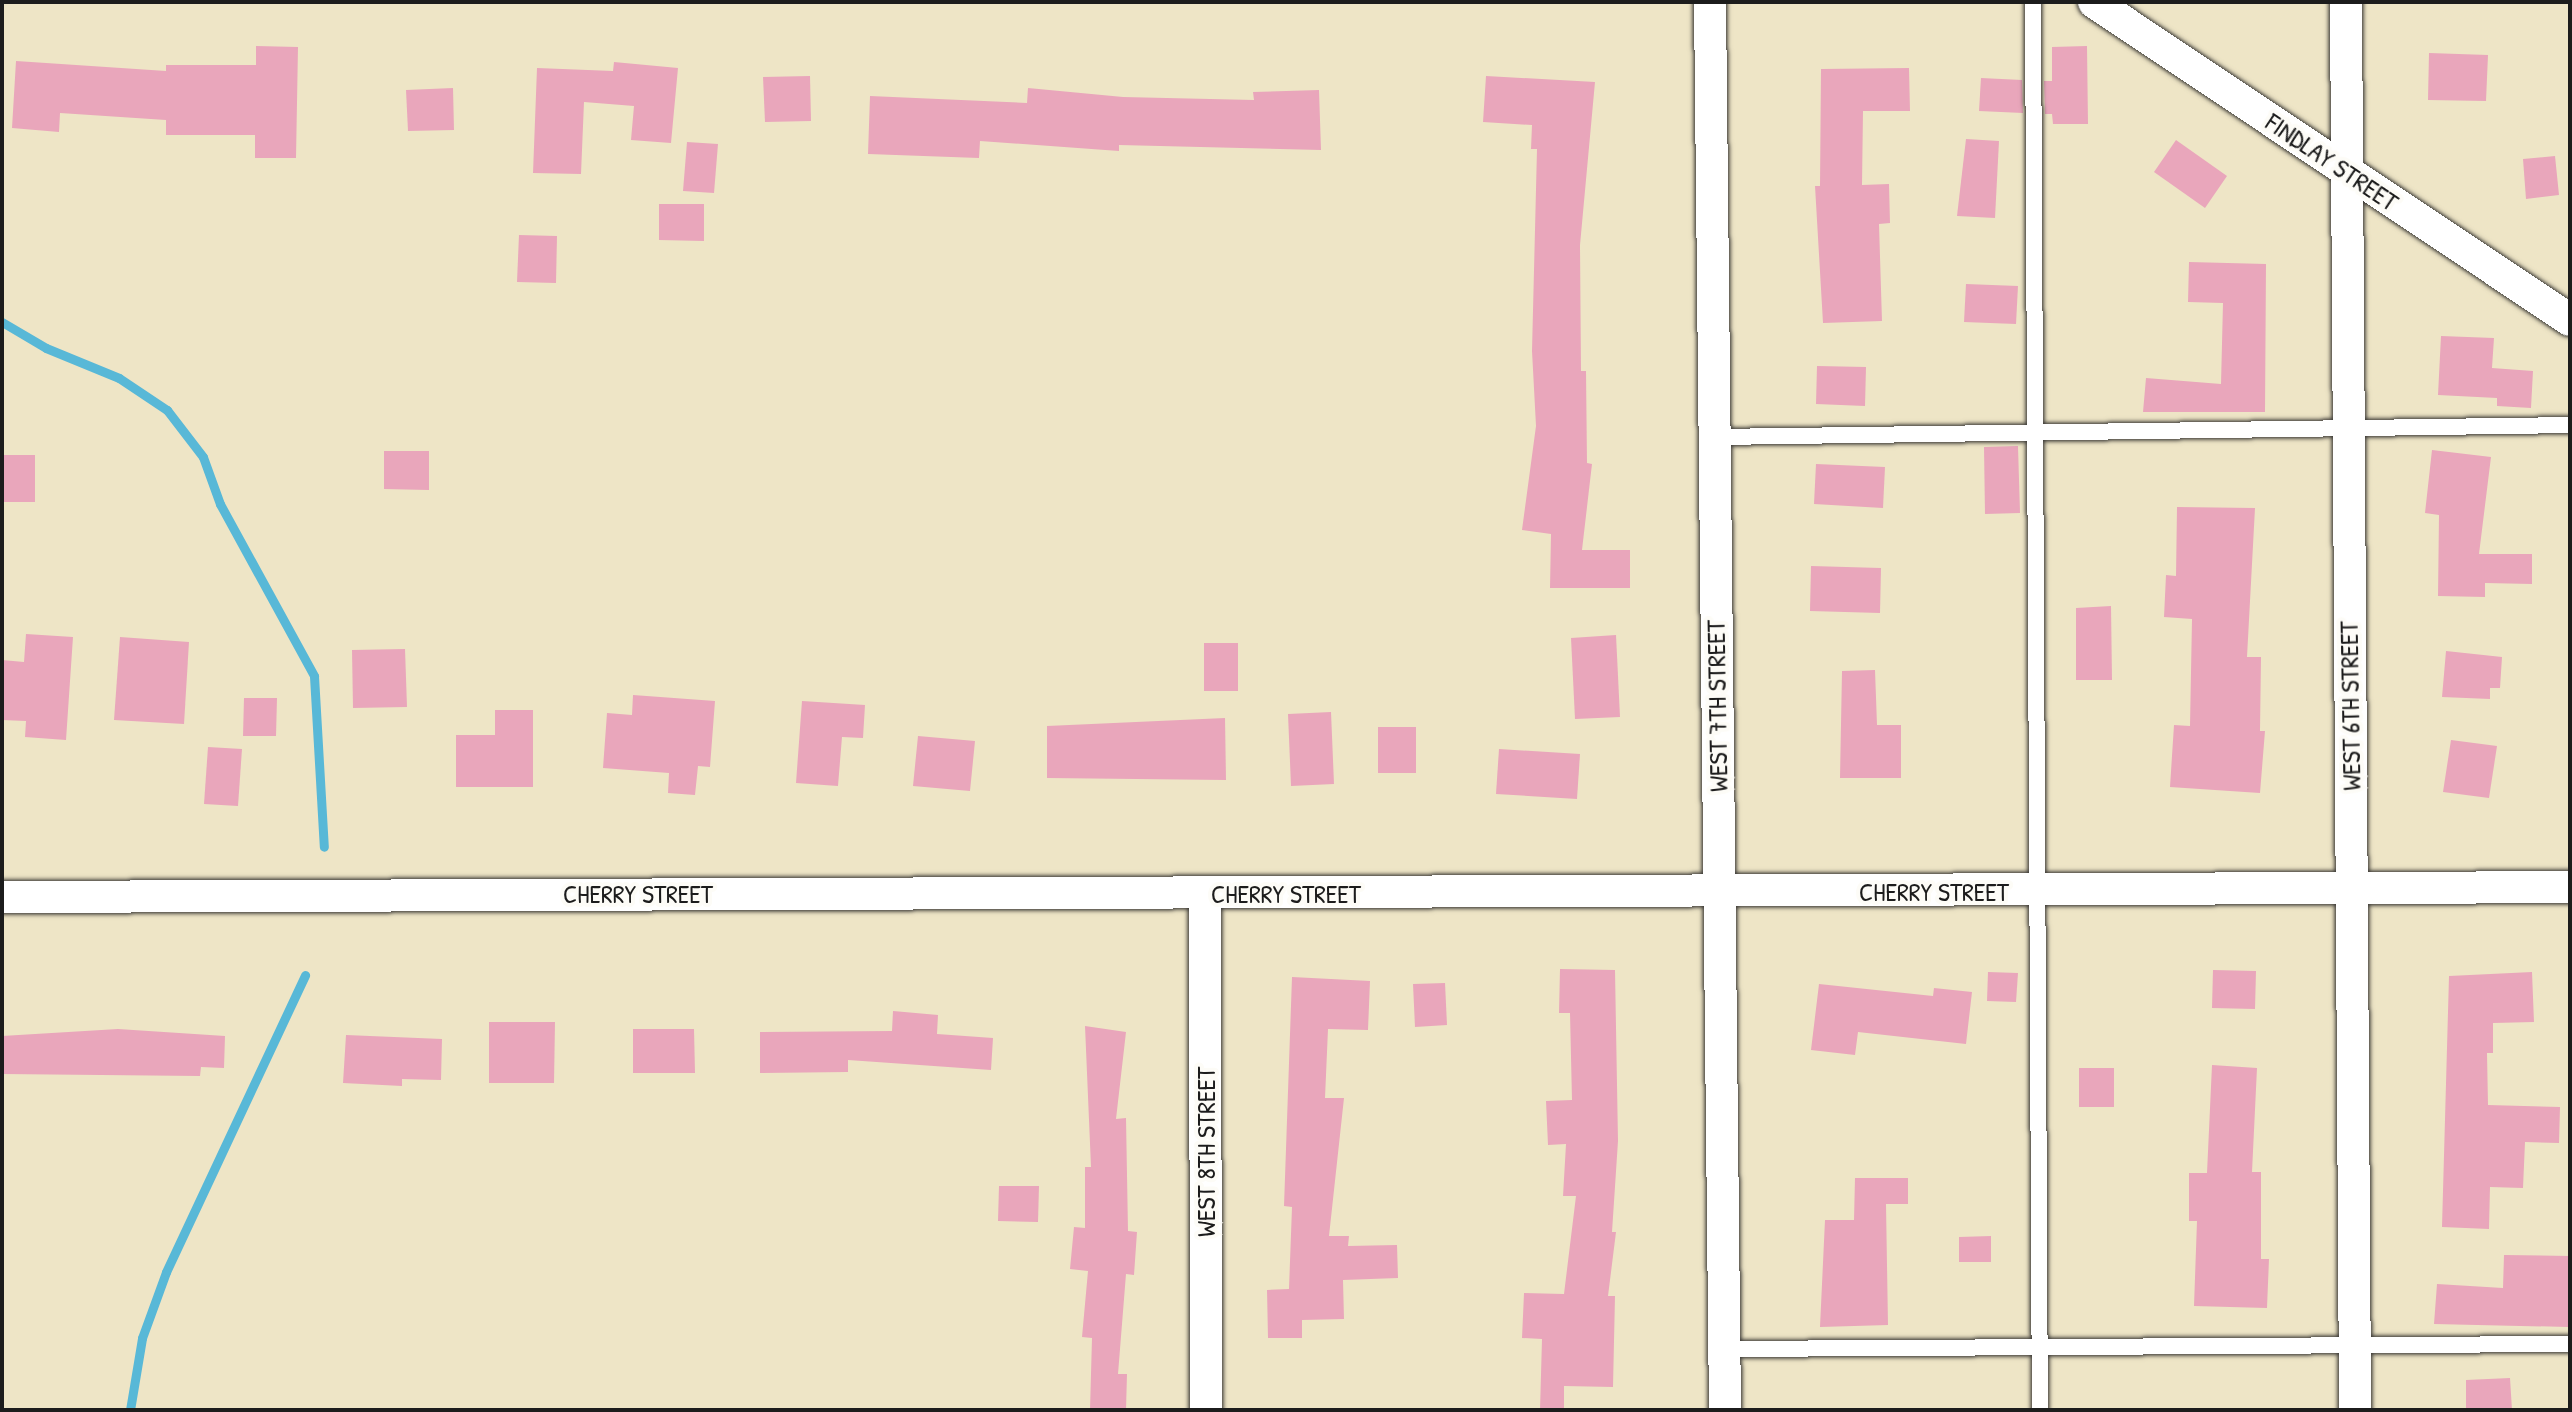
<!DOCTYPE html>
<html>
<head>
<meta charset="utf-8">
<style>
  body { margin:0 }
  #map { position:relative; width:2572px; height:1412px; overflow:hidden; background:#eee5c6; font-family:"Patrick Hand",sans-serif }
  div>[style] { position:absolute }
  .stream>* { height:9px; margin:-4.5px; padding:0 4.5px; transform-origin:4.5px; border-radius:4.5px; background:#58b8d7 }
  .building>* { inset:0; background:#e9a6bb }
  .roads { filter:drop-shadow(0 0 2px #3c3a36) drop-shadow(0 0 2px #3c3a36) }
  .service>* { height:16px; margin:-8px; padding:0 8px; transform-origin:8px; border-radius:8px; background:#fff }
  .minor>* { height:32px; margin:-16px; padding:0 16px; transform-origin:16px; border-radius:16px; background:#fff }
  span { translate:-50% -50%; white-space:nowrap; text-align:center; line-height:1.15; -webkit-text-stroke:8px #fdfcf7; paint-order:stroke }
  .street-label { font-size:26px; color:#1c1c1c }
  .frame { position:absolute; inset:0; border:4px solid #1c1c1c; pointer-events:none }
</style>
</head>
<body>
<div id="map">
  <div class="stream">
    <i style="left:2px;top:322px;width:51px;rotate:30.6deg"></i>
    <i style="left:46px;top:348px;width:79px;rotate:22.3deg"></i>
    <i style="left:119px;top:378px;width:58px;rotate:33.7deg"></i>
    <i style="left:167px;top:410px;width:59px;rotate:52.5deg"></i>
    <i style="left:203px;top:457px;width:50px;rotate:70.1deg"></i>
    <i style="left:220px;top:504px;width:196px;rotate:61.3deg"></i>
    <i style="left:314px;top:676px;width:171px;rotate:86.7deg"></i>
    <i style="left:130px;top:1410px;width:73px;rotate:-80.5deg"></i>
    <i style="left:142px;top:1338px;width:70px;rotate:-70deg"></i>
    <i style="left:166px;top:1272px;width:328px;rotate:-64.9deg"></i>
  </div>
  <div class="building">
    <i style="clip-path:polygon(256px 46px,298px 47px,296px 158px,255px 158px,255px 135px,166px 135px,166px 120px,60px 113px,59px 132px,12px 128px,16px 61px,166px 71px,166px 65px,256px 65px)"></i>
    <i style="clip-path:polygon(2087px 46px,2088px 124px,2053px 124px,2052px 114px,2045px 114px,2044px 81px,2052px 81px,2052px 47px)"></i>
    <i style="clip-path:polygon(2429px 53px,2488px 55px,2486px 101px,2428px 100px)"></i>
    <i style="clip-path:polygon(614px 62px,678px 68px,671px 143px,631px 140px,634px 106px,584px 102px,581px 174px,533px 173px,537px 68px,613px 71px)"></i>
    <i style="clip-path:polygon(1909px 68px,1910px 111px,1863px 111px,1862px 185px,1889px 184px,1890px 223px,1879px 224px,1882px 321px,1823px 323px,1815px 186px,1820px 186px,1821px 69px)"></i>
    <i style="clip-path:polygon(810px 76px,811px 121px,765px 122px,763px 77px)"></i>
    <i style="clip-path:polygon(1486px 76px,1595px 82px,1580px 245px,1581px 371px,1586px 371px,1587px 463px,1592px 464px,1582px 550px,1630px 550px,1630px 588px,1550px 588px,1551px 534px,1522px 530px,1536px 426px,1532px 351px,1537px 149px,1531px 149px,1532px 125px,1483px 122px)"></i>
    <i style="clip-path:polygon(1981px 78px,2022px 80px,2023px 113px,1979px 111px)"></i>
    <i style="clip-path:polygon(453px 88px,454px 130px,408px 131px,406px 90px)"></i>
    <i style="clip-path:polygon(1028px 88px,1123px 97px,1254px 100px,1253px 92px,1319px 90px,1321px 150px,1119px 145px,1119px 151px,980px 141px,979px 158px,868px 154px,870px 96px,1027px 103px)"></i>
    <i style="clip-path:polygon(1966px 139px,1999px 141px,1995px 218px,1957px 216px)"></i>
    <i style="clip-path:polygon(2176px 140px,2227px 176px,2205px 208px,2154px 172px)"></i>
    <i style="clip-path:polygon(687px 142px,718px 144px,714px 193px,683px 191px)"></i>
    <i style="clip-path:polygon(2555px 156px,2559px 195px,2526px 199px,2523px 159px)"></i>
    <i style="clip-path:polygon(659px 204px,704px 204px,704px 241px,659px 240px)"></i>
    <i style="clip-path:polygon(519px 235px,557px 236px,556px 283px,517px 282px)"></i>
    <i style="clip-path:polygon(2189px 262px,2266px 264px,2265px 412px,2143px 412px,2146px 378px,2221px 384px,2223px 303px,2188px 302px)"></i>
    <i style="clip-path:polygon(1966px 284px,2018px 286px,2016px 324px,1964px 322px)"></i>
    <i style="clip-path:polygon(2441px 336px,2494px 338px,2492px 368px,2533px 371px,2531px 408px,2497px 406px,2497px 398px,2438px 395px)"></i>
    <i style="clip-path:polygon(1817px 366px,1866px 367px,1865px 406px,1816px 404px)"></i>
    <i style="clip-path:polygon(2018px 446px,2020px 513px,1985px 514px,1984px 447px)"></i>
    <i style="clip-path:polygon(2432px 450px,2491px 457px,2479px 554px,2532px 554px,2532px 584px,2485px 583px,2485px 597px,2438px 596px,2439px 515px,2425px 513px)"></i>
    <i style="clip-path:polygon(384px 451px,429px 451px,429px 490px,384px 489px)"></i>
    <i style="clip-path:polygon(2px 455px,35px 455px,35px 502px,2px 502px)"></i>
    <i style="clip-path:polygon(1816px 464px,1885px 467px,1883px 508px,1814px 504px)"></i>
    <i style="clip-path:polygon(2177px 507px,2255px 508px,2247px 657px,2261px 657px,2260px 731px,2265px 731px,2260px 793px,2170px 787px,2174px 725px,2190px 726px,2192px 619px,2164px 617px,2166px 575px,2176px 576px)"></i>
    <i style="clip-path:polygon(1811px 566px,1881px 568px,1880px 613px,1810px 611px)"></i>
    <i style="clip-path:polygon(2111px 606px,2112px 680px,2076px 680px,2076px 608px)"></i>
    <i style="clip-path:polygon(26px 634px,73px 637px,66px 740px,25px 737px,26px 721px,2px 720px,2px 660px,24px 662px)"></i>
    <i style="clip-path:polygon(1616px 635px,1620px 717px,1575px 719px,1571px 638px)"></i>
    <i style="clip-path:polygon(120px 637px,189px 642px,184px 724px,114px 720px)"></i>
    <i style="clip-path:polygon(1204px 643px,1238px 643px,1238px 691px,1204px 691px)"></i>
    <i style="clip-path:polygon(405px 649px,407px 707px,353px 708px,352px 650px)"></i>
    <i style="clip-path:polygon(2446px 651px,2502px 657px,2500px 688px,2490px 688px,2490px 699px,2442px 697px)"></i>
    <i style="clip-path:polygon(1875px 670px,1877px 725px,1901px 725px,1901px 778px,1840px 778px,1842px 671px)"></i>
    <i style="clip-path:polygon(633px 695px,715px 701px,710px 767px,698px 766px,695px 795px,668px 793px,669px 773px,603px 768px,607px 713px,632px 715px)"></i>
    <i style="clip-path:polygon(244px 698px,277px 698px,276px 736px,243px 736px)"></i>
    <i style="clip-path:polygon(802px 701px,865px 705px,863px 738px,842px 737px,838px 786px,796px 783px)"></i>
    <i style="clip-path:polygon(495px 710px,533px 710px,533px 787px,456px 787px,456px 735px,495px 735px)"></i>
    <i style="clip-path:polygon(1331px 712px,1334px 784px,1291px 786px,1288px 714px)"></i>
    <i style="clip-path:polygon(1225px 718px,1226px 780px,1047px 778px,1047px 726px)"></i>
    <i style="clip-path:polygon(1378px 727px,1416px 727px,1416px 773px,1378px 773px)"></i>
    <i style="clip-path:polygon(918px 736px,975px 741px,970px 791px,913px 786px)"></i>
    <i style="clip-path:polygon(2451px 740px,2497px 746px,2489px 798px,2443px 792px)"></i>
    <i style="clip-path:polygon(208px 747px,242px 749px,238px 806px,204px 804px)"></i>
    <i style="clip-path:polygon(1499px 749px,1580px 754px,1577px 799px,1496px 794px)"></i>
    <i style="clip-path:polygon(1560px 969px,1615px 970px,1618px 1141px,1612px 1232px,1616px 1232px,1608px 1296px,1615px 1296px,1613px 1387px,1564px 1386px,1564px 1410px,1540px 1410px,1542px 1339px,1522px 1338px,1524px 1293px,1564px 1294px,1576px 1196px,1563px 1196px,1566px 1144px,1548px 1145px,1546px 1101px,1572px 1100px,1570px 1013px,1559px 1013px)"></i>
    <i style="clip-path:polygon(2213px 970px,2256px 971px,2255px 1009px,2212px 1008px)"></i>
    <i style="clip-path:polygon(1988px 972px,2018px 973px,2016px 1002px,1987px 1001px)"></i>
    <i style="clip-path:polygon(2532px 972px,2534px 1022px,2493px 1023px,2493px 1053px,2487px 1053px,2488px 1105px,2560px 1107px,2559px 1143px,2525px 1142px,2523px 1188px,2490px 1187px,2489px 1229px,2442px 1227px,2449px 976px)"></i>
    <i style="clip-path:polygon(1292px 977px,1370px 981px,1368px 1030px,1328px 1029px,1325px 1098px,1344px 1098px,1329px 1236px,1349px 1236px,1348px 1246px,1397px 1245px,1398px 1278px,1343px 1280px,1344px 1319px,1302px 1320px,1302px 1338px,1268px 1338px,1267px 1290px,1289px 1289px,1292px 1207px,1284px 1206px)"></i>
    <i style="clip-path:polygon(1445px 983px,1447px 1025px,1415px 1027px,1413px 984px)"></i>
    <i style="clip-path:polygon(1819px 984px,1933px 996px,1934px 988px,1972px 992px,1966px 1044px,1858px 1032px,1855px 1055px,1811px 1050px)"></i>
    <i style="clip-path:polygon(893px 1011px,938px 1015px,937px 1034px,993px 1038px,991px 1070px,848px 1060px,848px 1072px,760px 1073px,760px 1032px,892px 1031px)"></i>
    <i style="clip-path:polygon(489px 1022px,555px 1022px,554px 1083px,489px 1083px)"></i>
    <i style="clip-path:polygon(1085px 1026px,1126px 1032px,1116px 1119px,1126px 1118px,1128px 1231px,1137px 1232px,1134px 1275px,1126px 1274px,1118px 1374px,1127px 1374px,1126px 1410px,1090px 1410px,1092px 1338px,1082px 1337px,1088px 1271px,1070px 1269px,1074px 1227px,1085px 1228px,1085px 1167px,1091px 1167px)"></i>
    <i style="clip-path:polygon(118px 1029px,225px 1036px,224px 1068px,201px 1067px,200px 1076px,2px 1074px,2px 1036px)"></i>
    <i style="clip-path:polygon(633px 1029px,694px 1029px,695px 1073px,633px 1073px)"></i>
    <i style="clip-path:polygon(346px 1035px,442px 1039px,441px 1080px,402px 1079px,402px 1086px,343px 1083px)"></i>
    <i style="clip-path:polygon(2212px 1065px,2257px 1068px,2252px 1172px,2261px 1172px,2261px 1259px,2269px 1259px,2267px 1308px,2194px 1306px,2197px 1221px,2189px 1221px,2189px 1173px,2207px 1173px)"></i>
    <i style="clip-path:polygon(2079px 1068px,2114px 1068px,2114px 1107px,2079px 1107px)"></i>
    <i style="clip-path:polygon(1855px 1178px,1908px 1178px,1908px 1204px,1886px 1204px,1888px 1325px,1820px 1327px,1825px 1220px,1854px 1220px)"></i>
    <i style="clip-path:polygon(999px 1186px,1039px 1186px,1038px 1222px,998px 1221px)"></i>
    <i style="clip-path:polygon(1991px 1236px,1991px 1262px,1959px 1262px,1959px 1237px)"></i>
    <i style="clip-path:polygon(2504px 1255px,2570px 1256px,2568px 1327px,2434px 1324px,2437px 1284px,2503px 1288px)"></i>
    <i style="clip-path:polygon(2510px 1378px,2512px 1410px,2466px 1410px,2466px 1380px)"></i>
  </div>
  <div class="roads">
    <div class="service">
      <i style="left:2033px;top:2px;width:1408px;rotate:89.72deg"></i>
      <i style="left:1715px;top:437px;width:855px;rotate:-0.8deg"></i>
      <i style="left:1724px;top:1349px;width:846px;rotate:-0.34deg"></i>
    </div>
    <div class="minor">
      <i style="left:1710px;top:2px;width:1408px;rotate:89.39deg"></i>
      <i style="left:2094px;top:2px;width:572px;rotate:33.75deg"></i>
      <i style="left:2346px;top:2px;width:1408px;rotate:89.63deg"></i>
      <i style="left:1205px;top:895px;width:515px;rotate:89.89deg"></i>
      <i style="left:2px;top:897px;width:2568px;rotate:-0.22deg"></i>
    </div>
  </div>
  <div class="street-label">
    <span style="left:2332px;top:162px;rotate:34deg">FINDLAY STREET</span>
    <span style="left:1717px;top:706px;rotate:-91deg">WEST 7TH STREET</span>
    <span style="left:2350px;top:706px;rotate:-91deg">WEST 6TH STREET</span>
    <span style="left:1934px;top:892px">CHERRY STREET</span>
    <span style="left:638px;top:894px">CHERRY STREET</span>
    <span style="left:1286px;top:894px">CHERRY STREET</span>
    <span style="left:1206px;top:1152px;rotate:-90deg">WEST 8TH STREET</span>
  </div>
  <div class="frame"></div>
</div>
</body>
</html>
